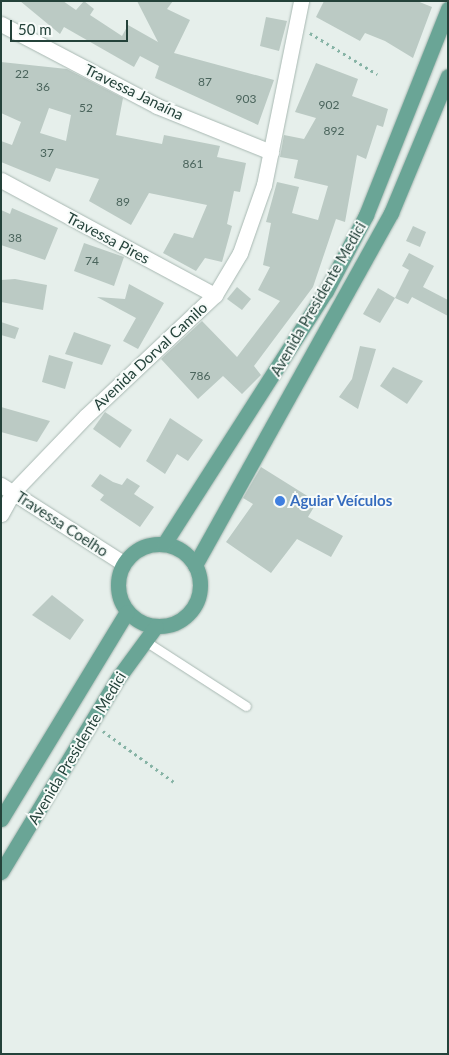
<!DOCTYPE html>
<html>
<head>
<meta charset="utf-8">
<style>
  body { margin:0 }
  #map { position:relative; width:449px; height:1055px; overflow:hidden; background:#e6efeb; font-family:Lato,sans-serif }
  div>[style] { position:absolute }
  .building>* { inset:0; background:#bbcac4 }
  .path>* { height:2.5px; margin-top:-1.25px; transform-origin:0; background:repeating-linear-gradient(90deg,#86b3a5 0 2.5px,transparent 0 6.5px) }
  .roads { filter:drop-shadow(0 0 1px #a8b8b2) drop-shadow(0 0 1px #a8b8b2) }
  .service>* { height:9px; margin:-4.5px; padding:0 4.5px; transform-origin:4.5px; border-radius:4.5px; background:#fff }
  .minor>* { height:15px; margin:-7.5px; padding:0 7.5px; transform-origin:7.5px; border-radius:7.5px; background:#fff }
  .primary>* { height:15px; margin:-7.5px; padding:0 7.5px; transform-origin:7.5px; border-radius:7.5px; background:#6aa596 }
  .primary>.ring { margin:-7.5px; padding:0; box-sizing:content-box; background:none; border:15px solid #6aa596; border-radius:50% }
  .dots>* { width:14px; height:14px; translate:-50% -50%; box-sizing:border-box; border:2px solid #f7fbf9; border-radius:50% }
  span { translate:-50% -50%; white-space:nowrap; text-align:center; line-height:1.15; -webkit-text-stroke:4px #f7fbf9; paint-order:stroke }
  .number-label { font-size:12px; color:#4a645c }
  .number-label span { -webkit-text-stroke-width:0 }
  .street-label { font-size:15px; color:#24423a }
  .shop-label { font-size:15px; color:#366cbe; font-weight:700 }
  .left { translate:0 -50%; text-align:left }
  .frame { position:absolute; inset:0; border:2px solid #24423a; pointer-events:none }
  .scale { position:absolute; left:10px; top:20px; width:118px; height:22px; box-sizing:border-box; border:2px solid #24423a; border-top:0; padding-left:6px; font-size:15px; line-height:18px; white-space:nowrap; color:#24423a; -webkit-text-stroke:4px #f7fbf9; paint-order:stroke }
</style>
</head>
<body>
<div id="map">
  <div class="building">
    <i style="clip-path:polygon(20px 1px,63px 1px,76px 10px,84px 1px,94px 9px,90px 15px,122px 36px,128px 25px,158px 42px,137px 1px,173px 1px,167px 9px,190px 20px,174px 53px,274px 80px,258px 125px,155px 78px,159px 66px,140px 56px,134px 67px,64px 27px,60px 34px)"></i>
    <i style="clip-path:polygon(324px 1px,417px 1px,432px 7px,413px 58px,385px 41px,365px 33px,360px 41px,316px 17px)"></i>
    <i style="clip-path:polygon(266px 17px,287px 21px,279px 51px,260px 46px)"></i>
    <i style="clip-path:polygon(evenodd,1px 62px,67px 69px,123px 98px,116px 135px,162px 144px,164px 135px,220px 146px,217px 157px,246px 163px,240px 192px,234px 191px,227px 224px,232px 226px,222px 262px,205px 258px,196px 271px,163px 253px,174px 233px,193px 238px,207px 205px,149px 193px,131px 225px,89px 201px,99px 179px,56px 168px,50px 182px,1px 162px,1px 141px,12px 145px,21px 122px,1px 113px,1px 62px,49px 108px,71px 115px,66px 141px,40px 133px,49px 108px)"></i>
    <i style="clip-path:polygon(316px 63px,358px 79px,352px 96px,388px 109px,383px 127px,377px 125px,366px 159px,357px 155px,345px 222px,336px 219px,313px 287px,254px 366px,261px 375px,242px 394px,223px 376px,198px 399px,161px 359px,202px 321px,237px 357px,280px 301px,258px 290px,270px 267px,263px 265px,271px 223px,266px 222px,277px 182px,299px 187px,292px 213px,318px 220px,328px 186px,294px 178px,298px 160px,280px 157px,284px 135px,304px 139px,316px 118px,295px 112px)"></i>
    <i style="clip-path:polygon(12px 208px,58px 228px,45px 260px,1px 245px,1px 210px,10px 214px)"></i>
    <i style="clip-path:polygon(413px 226px,426px 232px,420px 247px,406px 241px)"></i>
    <i style="clip-path:polygon(84px 243px,124px 257px,114px 286px,74px 271px)"></i>
    <i style="clip-path:polygon(409px 253px,434px 266px,423px 287px,448px 300px,448px 316px,412px 297px,408px 304px,395px 298px,409px 270px,402px 266px)"></i>
    <i style="clip-path:polygon(15px 279px,47px 285px,43px 310px,1px 302px,1px 280px)"></i>
    <i style="clip-path:polygon(129px 284px,164px 303px,138px 349px,123px 341px,136px 318px,97px 297px,125px 299px)"></i>
    <i style="clip-path:polygon(237px 287px,251px 299px,242px 310px,227px 299px)"></i>
    <i style="clip-path:polygon(378px 288px,395px 298px,380px 323px,363px 314px)"></i>
    <i style="clip-path:polygon(1px 322px,19px 328px,15px 339px,1px 335px)"></i>
    <i style="clip-path:polygon(74px 332px,111px 345px,102px 365px,65px 354px)"></i>
    <i style="clip-path:polygon(360px 346px,376px 349px,358px 409px,339px 397px,352px 379px)"></i>
    <i style="clip-path:polygon(49px 355px,73px 362px,65px 389px,42px 382px)"></i>
    <i style="clip-path:polygon(393px 367px,423px 381px,407px 404px,380px 386px)"></i>
    <i style="clip-path:polygon(1px 407px,50px 421px,37px 442px,1px 432px)"></i>
    <i style="clip-path:polygon(105px 412px,132px 430px,120px 448px,93px 429px)"></i>
    <i style="clip-path:polygon(170px 418px,203px 440px,188px 461px,177px 454px,165px 474px,146px 461px)"></i>
    <i style="clip-path:polygon(261px 467px,317px 502px,308px 517px,343px 536px,331px 557px,297px 539px,271px 573px,226px 542px,253px 504px,243px 498px)"></i>
    <i style="clip-path:polygon(100px 474px,113px 482px,122px 485px,127px 478px,140px 486px,134px 494px,154px 507px,140px 527px,100px 500px,104px 495px,91px 486px)"></i>
    <i style="clip-path:polygon(52px 595px,84px 620px,70px 640px,32px 615px)"></i>
  </div>
  <div class="path">
    <i style="left:310px;top:33px;width:79px;rotate:31.5deg"></i>
    <i style="left:103px;top:731px;width:87px;rotate:35.7deg"></i>
  </div>
  <div class="roads">
    <div class="service">
      <i style="left:145px;top:641px;width:120px;rotate:32.8deg"></i>
    </div>
    <div class="minor">
      <i style="left:1px;top:24px;width:176px;rotate:27.7deg"></i>
      <i style="left:157px;top:106px;width:123px;rotate:22deg"></i>
      <i style="left:1px;top:180px;width:243px;rotate:28.3deg"></i>
      <i style="left:1px;top:485px;width:145px;rotate:32.6deg"></i>
      <i style="left:1px;top:514px;width:25px;rotate:-61deg"></i>
      <i style="left:13px;top:492px;width:105px;rotate:-46.2deg"></i>
      <i style="left:86px;top:416px;width:177px;rotate:-43.2deg"></i>
      <i style="left:215px;top:295px;width:49px;rotate:-59.2deg"></i>
      <i style="left:240px;top:253px;width:72px;rotate:-70.6deg"></i>
      <i style="left:264px;top:185px;width:188px;rotate:-78.6deg"></i>
    </div>
    <div class="primary">
      <i class="ring" style="left:118px;top:544px;width:67px;height:67px"></i>
      <i style="left:164px;top:544px;width:300px;rotate:-57.4deg"></i>
      <i style="left:326px;top:291px;width:86px;rotate:-62.2deg"></i>
      <i style="left:366px;top:215px;width:222px;rotate:-68.3deg"></i>
      <i style="left:195px;top:565px;width:403px;rotate:-60.9deg"></i>
      <i style="left:391px;top:213px;width:148px;rotate:-67.4deg"></i>
      <i style="left:1px;top:819px;width:242px;rotate:-58.7deg"></i>
      <i style="left:1px;top:872px;width:227px;rotate:-58.9deg"></i>
      <i style="left:118px;top:678px;width:64px;rotate:-53.8deg"></i>
    </div>
  </div>
  <div class="dots">
    <i style="left:280px;top:501px;background:#3f7fe0"></i>
  </div>
  <div class="number-label">
    <span style="left:22px;top:74px">22</span>
    <span style="left:205px;top:82px">87</span>
    <span style="left:43px;top:87px">36</span>
    <span style="left:246px;top:99px">903</span>
    <span style="left:329px;top:105px">902</span>
    <span style="left:86px;top:108px">52</span>
    <span style="left:334px;top:131px">892</span>
    <span style="left:47px;top:153px">37</span>
    <span style="left:193px;top:164px">861</span>
    <span style="left:123px;top:202px">89</span>
    <span style="left:15px;top:238px">38</span>
    <span style="left:92px;top:261px">74</span>
    <span style="left:200px;top:376px">786</span>
  </div>
  <div class="street-label">
    <span style="left:134px;top:92px;rotate:26deg">Travessa Janaína</span>
    <span style="left:108px;top:238px;rotate:28deg">Travessa Pires</span>
    <span style="left:318px;top:299px;rotate:-60deg">Avenida Presidente Medici</span>
    <span style="left:150px;top:356px;rotate:-43deg">Avenida Dorval Camilo</span>
    <span style="left:62px;top:524px;rotate:33deg">Travessa Coelho</span>
    <span style="left:77px;top:748px;rotate:-59deg">Avenida Presidente Medici</span>
  </div>
  <div class="shop-label">
    <span class="left" style="left:290px;top:501px">Aguiar Veículos</span>
  </div>
  <div class="frame"></div>
  <div class="scale">50 m</div>
</div>
</body>
</html>
